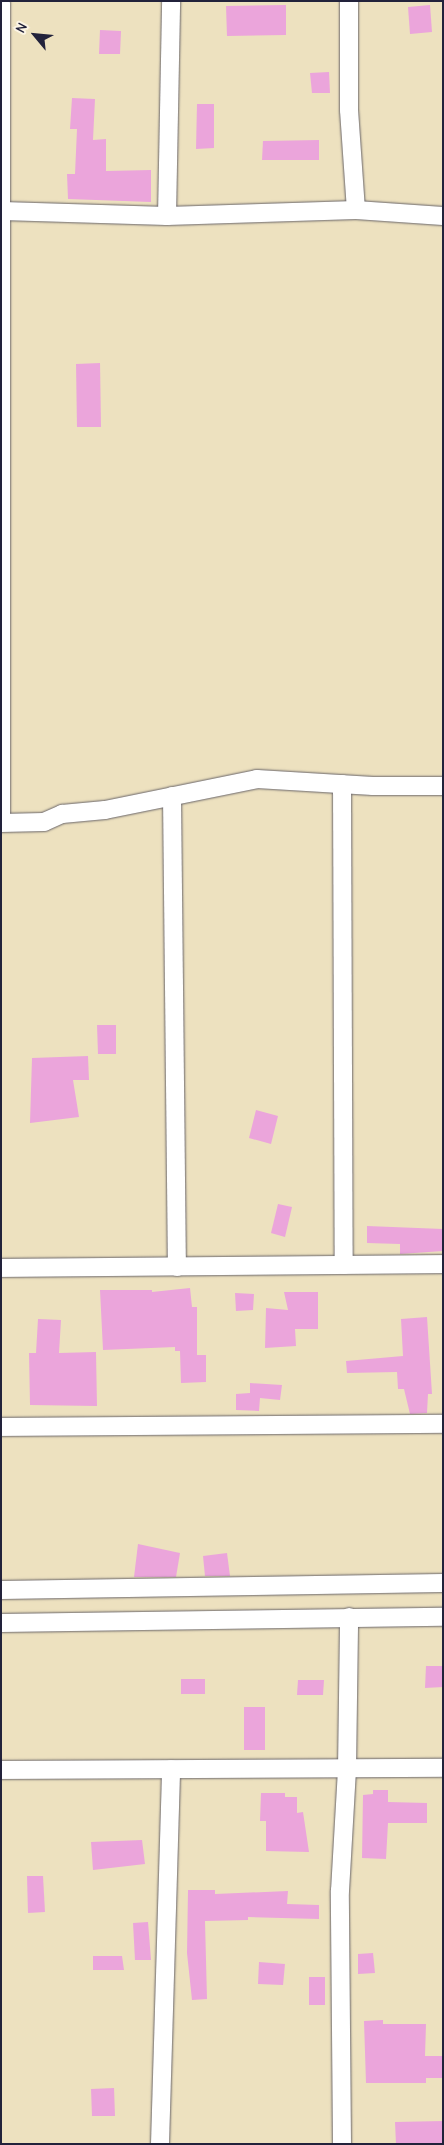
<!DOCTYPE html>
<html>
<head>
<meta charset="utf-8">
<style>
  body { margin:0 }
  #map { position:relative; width:444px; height:2145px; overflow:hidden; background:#ede1bf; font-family:"Comic Neue",sans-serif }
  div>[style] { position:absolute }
  .building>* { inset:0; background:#eba5db }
  .roads { filter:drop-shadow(0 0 1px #696569) drop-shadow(0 0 1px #696569) }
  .street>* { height:18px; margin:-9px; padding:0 9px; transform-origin:9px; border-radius:9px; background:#fff }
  span { translate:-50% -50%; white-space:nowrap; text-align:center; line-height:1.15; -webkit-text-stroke:5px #fcf5e5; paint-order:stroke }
  .frame { position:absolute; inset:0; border:2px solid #22223b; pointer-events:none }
  .north { position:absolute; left:10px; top:10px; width:50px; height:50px; -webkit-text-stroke:4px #fcf5e5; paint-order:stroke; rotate:298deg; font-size:14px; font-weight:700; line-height:20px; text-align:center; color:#22223b }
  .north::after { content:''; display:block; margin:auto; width:18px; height:22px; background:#22223b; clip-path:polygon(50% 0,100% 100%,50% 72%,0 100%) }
</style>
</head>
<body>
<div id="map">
  <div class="building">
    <i style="clip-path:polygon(286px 5px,286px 35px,227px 36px,226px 6px)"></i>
    <i style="clip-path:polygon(430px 5px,432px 32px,410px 34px,408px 7px)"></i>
    <i style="clip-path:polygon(100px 30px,121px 31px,120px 54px,99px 54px)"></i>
    <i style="clip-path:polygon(329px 72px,330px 93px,312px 93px,310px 73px)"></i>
    <i style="clip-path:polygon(72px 98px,95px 99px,93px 140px,106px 139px,106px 171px,151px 170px,151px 202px,68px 199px,67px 174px,75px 174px,77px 129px,70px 129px)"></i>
    <i style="clip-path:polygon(197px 104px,214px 104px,214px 148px,196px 149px)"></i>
    <i style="clip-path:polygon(319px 140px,319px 160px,262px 160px,263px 141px)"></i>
    <i style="clip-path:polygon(100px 363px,101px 427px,77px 427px,76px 364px)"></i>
    <i style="clip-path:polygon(97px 1025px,116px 1025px,116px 1054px,98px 1054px)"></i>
    <i style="clip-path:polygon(88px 1056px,89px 1080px,73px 1080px,79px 1117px,30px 1123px,32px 1058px)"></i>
    <i style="clip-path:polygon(256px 1110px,278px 1116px,271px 1144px,249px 1138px)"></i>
    <i style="clip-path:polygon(278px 1204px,292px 1207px,285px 1237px,271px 1233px)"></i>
    <i style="clip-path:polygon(367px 1226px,443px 1229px,443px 1251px,400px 1254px,400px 1244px,367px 1243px)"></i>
    <i style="clip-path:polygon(190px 1288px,192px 1307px,197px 1307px,197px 1355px,206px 1355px,206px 1382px,181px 1383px,180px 1351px,175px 1351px,175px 1347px,103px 1350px,100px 1290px,152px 1290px,152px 1292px)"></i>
    <i style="clip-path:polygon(284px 1292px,318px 1292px,318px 1329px,295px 1329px,296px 1346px,265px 1348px,266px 1308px,288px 1310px)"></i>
    <i style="clip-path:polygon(235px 1293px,254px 1294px,253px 1310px,236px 1311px)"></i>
    <i style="clip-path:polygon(427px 1317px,432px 1394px,428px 1394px,427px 1413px,410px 1414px,404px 1389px,398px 1389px,397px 1372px,347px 1373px,346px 1361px,403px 1356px,401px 1319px)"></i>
    <i style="clip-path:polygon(38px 1319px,61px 1320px,59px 1353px,96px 1352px,97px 1406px,30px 1405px,29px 1353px,36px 1353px)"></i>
    <i style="clip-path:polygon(250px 1383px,282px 1385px,280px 1400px,260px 1398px,259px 1411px,236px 1410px,236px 1394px,250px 1393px)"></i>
    <i style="clip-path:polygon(138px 1544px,180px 1553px,176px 1577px,134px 1577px)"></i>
    <i style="clip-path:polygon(227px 1553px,230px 1576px,205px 1576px,203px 1556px)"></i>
    <i style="clip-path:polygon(426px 1666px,443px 1666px,443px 1687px,425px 1688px)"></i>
    <i style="clip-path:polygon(181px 1679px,205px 1679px,205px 1694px,181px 1694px)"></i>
    <i style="clip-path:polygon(298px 1680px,324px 1680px,323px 1695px,297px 1695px)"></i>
    <i style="clip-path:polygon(244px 1707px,265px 1707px,265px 1750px,244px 1750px)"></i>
    <i style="clip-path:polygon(373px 1790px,388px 1790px,388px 1802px,427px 1803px,427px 1823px,388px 1823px,386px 1859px,362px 1858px,363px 1795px,373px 1794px)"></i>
    <i style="clip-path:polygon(261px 1793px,285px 1793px,285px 1797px,297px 1797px,297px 1813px,303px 1812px,309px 1852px,266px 1851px,266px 1821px,260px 1821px)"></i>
    <i style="clip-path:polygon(142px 1840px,145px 1864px,93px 1870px,91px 1842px)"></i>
    <i style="clip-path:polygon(27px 1876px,43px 1876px,45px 1912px,28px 1913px)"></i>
    <i style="clip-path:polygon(188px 1890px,215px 1890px,215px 1894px,288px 1891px,287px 1904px,319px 1905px,319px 1919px,248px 1917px,248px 1920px,205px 1921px,207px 1999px,192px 2000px,187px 1953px)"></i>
    <i style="clip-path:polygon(148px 1922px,151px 1960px,135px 1960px,133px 1923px)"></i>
    <i style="clip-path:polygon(373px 1953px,375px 1973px,358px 1974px,358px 1954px)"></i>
    <i style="clip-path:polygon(93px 1956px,122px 1956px,124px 1970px,93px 1970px)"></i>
    <i style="clip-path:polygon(259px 1962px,285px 1964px,283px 1985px,258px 1984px)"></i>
    <i style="clip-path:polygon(309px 1977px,325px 1977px,325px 2005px,309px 2005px)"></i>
    <i style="clip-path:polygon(383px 2020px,383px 2024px,426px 2024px,425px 2056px,443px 2056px,443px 2078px,426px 2078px,426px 2083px,366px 2083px,364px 2021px)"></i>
    <i style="clip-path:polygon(114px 2088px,115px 2116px,92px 2116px,91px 2089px)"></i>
    <i style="clip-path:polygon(443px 2121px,443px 2144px,396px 2144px,395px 2122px)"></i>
  </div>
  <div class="roads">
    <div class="street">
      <i style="left:349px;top:1px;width:109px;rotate:90deg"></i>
      <i style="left:349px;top:110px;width:100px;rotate:86deg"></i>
      <i style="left:1px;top:3px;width:815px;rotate:90deg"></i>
      <i style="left:2px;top:211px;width:165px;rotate:1.7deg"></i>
      <i style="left:167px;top:216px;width:189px;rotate:-1.8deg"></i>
      <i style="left:356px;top:210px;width:87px;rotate:3.9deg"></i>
      <i style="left:167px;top:216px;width:215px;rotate:-88.9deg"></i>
      <i style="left:342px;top:784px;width:481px;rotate:89.8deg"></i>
      <i style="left:172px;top:796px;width:471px;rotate:89.4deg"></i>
      <i style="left:1px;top:823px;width:43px;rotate:-1.3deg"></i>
      <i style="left:44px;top:822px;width:20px;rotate:-24deg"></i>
      <i style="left:62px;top:814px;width:43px;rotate:-5.3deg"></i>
      <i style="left:105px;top:810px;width:155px;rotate:-11.5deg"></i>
      <i style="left:257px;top:779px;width:116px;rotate:3.5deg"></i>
      <i style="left:373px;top:786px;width:70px"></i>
      <i style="left:1px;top:1268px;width:442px;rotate:-0.5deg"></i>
      <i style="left:1px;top:1427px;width:442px;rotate:-0.4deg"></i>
      <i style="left:1px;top:1590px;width:442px;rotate:-0.9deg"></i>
      <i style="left:1px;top:1623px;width:442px;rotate:-0.8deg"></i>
      <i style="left:1px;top:1770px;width:442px;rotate:-0.3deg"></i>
      <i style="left:160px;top:2144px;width:375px;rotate:-88.3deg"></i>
      <i style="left:342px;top:2144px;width:253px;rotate:-90.5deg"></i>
      <i style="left:340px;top:1891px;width:122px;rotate:-86.7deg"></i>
      <i style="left:347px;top:1769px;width:152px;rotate:-89.2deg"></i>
    </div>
  </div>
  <div class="frame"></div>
  <div class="north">N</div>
</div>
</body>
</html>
